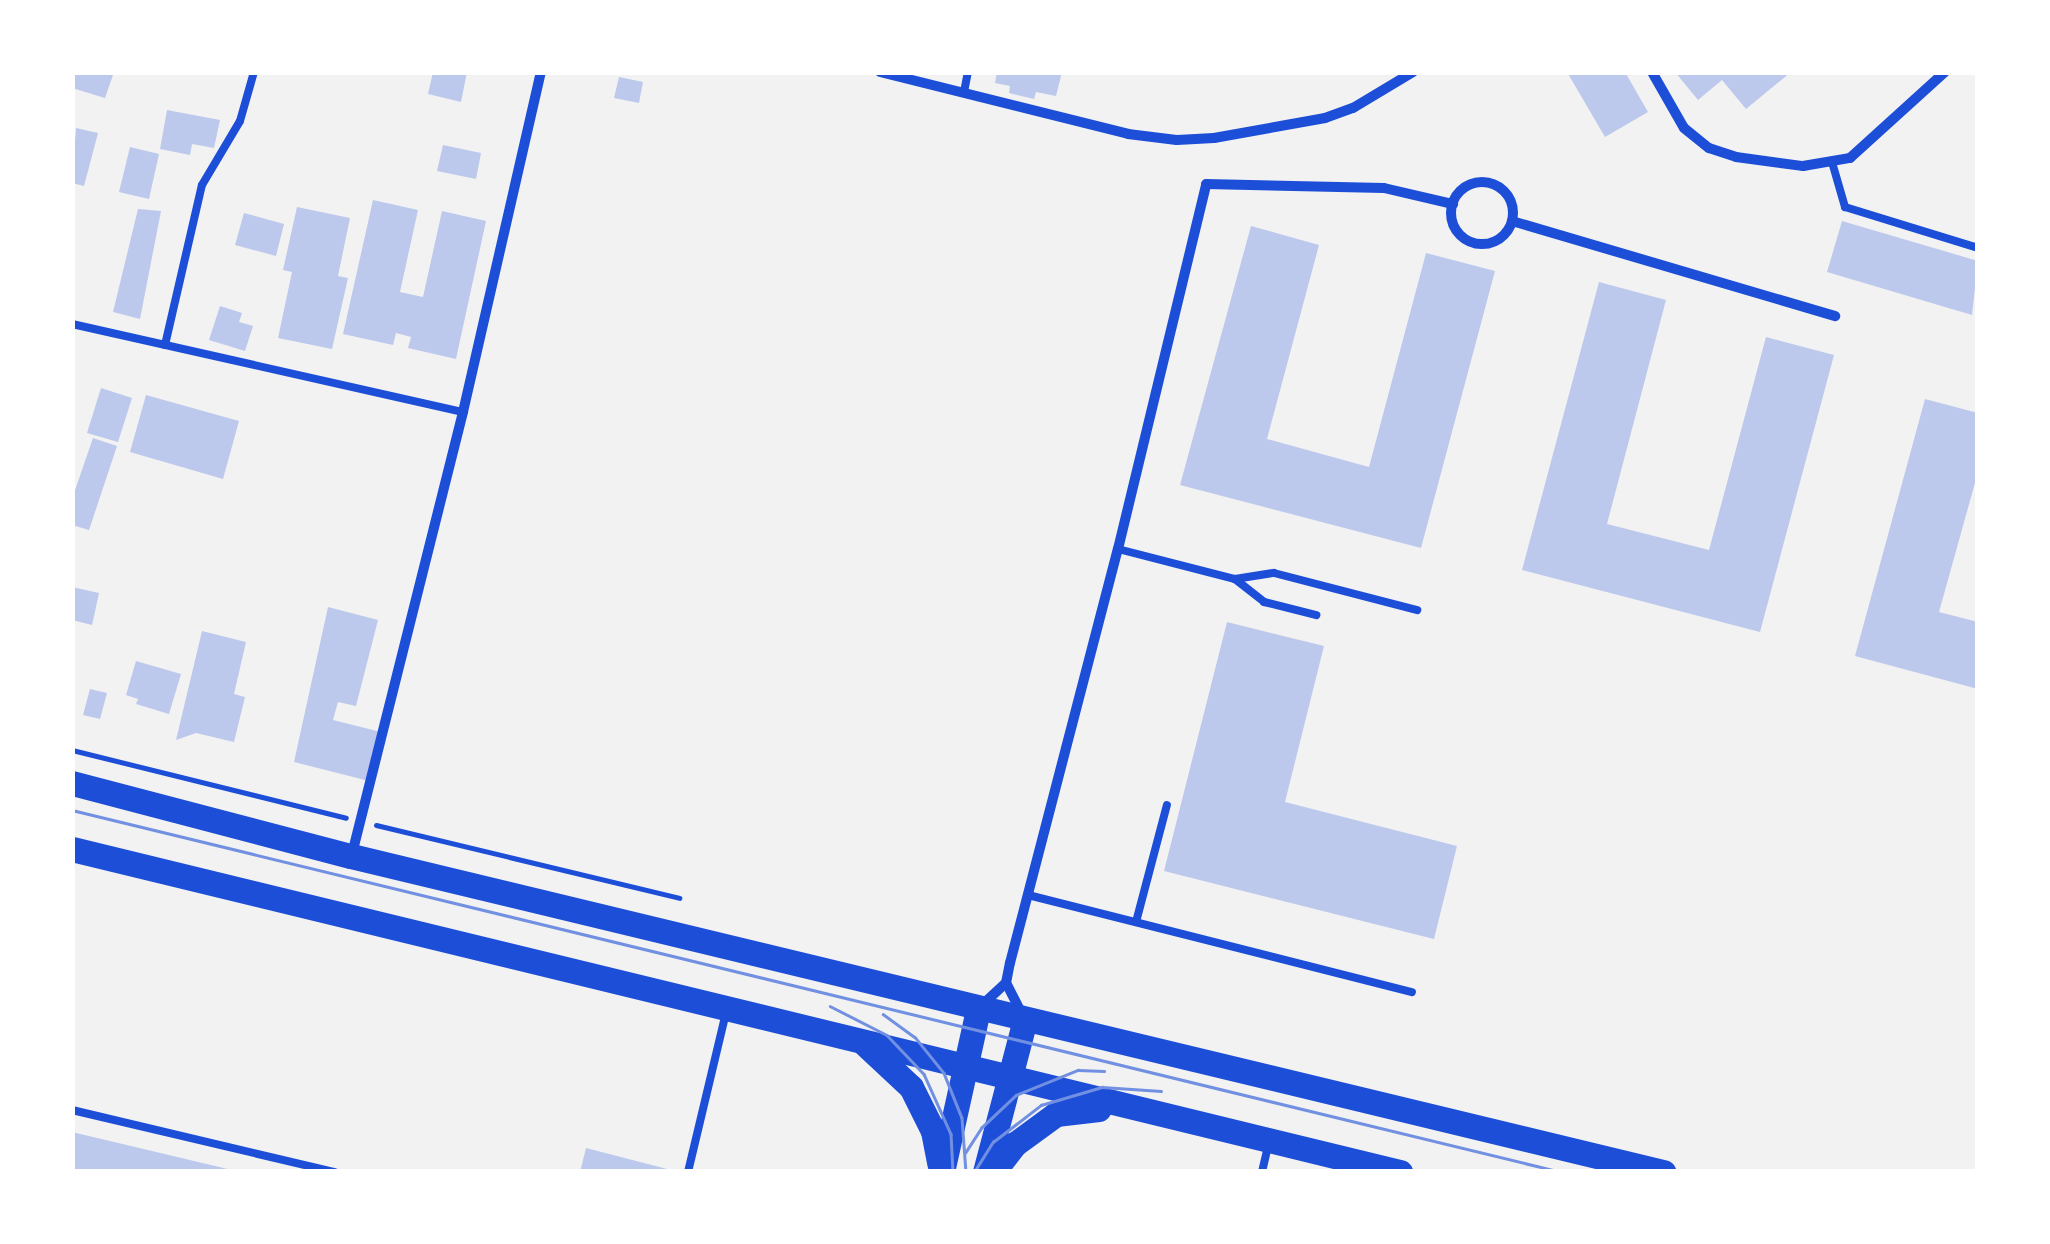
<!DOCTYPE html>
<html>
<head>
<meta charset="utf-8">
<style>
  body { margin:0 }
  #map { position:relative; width:2050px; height:1244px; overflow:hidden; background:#f2f2f2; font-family:Figtree,sans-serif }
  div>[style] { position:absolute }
  .building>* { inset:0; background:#bdc9ec }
  .path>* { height:5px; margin:-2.5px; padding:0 2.5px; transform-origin:2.5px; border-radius:2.5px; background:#1d4ed8 }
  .service>* { height:8px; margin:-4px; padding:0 4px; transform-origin:4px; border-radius:4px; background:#1d4ed8 }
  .minor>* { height:10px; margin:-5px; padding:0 5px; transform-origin:5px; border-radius:5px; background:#1d4ed8 }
  .minor>.ring { margin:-5px; padding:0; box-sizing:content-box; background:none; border:10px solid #1d4ed8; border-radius:50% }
  .primary>* { height:25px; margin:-12.5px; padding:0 12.5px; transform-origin:12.5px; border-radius:12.5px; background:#1d4ed8 }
  .tram>* { height:2.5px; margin:-1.25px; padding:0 1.25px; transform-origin:1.25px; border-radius:1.25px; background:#7290e2 }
  span { translate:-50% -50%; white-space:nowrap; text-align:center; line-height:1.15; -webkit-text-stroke:10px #fff; paint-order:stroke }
  .frame { position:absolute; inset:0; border:75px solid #fff; pointer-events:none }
</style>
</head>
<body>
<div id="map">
  <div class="building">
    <i style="clip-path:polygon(72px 72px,114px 72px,105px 98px,72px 88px)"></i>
    <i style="clip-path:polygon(433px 72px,467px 72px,461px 102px,428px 94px)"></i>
    <i style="clip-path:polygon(997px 72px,1062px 72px,1056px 96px,1036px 92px,1034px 99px,1009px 93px,1010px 86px,995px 83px)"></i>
    <i style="clip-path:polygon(1567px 72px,1625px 72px,1648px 112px,1605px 137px)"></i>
    <i style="clip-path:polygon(1675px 72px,1791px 72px,1746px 109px,1722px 80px,1698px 100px)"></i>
    <i style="clip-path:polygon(619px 77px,643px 82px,639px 103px,614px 98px)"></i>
    <i style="clip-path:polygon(167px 110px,220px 120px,214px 148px,192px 144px,190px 155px,160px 149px)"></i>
    <i style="clip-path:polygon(76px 128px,98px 133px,84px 186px,72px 183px)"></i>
    <i style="clip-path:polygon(443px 145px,481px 153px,476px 179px,437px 171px)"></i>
    <i style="clip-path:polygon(130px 147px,159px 154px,149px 199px,119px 192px)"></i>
    <i style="clip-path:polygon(373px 200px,418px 210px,400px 292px,423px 297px,442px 211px,486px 221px,456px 359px,408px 348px,411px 337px,396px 333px,393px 345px,343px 334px)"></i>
    <i style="clip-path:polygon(297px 207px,350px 218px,338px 276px,348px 278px,332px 349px,278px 338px,292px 272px,283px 270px)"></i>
    <i style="clip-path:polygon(138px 209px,161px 211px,140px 319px,113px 312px)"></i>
    <i style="clip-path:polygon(244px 213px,284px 224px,276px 256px,235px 245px)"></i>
    <i style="clip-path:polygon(1842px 221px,1978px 261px,1972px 315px,1827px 272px)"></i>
    <i style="clip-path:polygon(1251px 226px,1319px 245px,1267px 439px,1369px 467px,1426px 253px,1495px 271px,1421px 548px,1180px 485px)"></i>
    <i style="clip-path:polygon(1599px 282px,1666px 300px,1607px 524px,1709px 550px,1766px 337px,1834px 355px,1760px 632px,1522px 570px)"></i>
    <i style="clip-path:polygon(220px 306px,242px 313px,239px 322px,253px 326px,245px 351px,209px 340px)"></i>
    <i style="clip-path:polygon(101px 388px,132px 398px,118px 442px,87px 433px)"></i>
    <i style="clip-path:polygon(146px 395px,239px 421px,223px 479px,130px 452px)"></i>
    <i style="clip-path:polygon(1925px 399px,1978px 413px,1978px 472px,1939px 612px,1978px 622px,1978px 689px,1855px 656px)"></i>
    <i style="clip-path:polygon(93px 438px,117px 446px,89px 530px,72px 525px,72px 499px)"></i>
    <i style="clip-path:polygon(72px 587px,99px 593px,92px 625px,72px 620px)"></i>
    <i style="clip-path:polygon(328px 607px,378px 620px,356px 706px,338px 702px,333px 720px,381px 732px,369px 781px,294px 762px)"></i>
    <i style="clip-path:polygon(1227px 622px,1324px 646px,1285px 802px,1457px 846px,1434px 939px,1164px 871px)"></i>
    <i style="clip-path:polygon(202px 631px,246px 642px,234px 694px,245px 697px,234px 742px,196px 733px,176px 740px)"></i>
    <i style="clip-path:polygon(136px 661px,181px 674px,169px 714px,136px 704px,138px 699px,126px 695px)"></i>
    <i style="clip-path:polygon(90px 689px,107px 693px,100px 719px,83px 715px)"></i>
    <i style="clip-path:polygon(72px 1132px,232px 1170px,232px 1172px,72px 1172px)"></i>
    <i style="clip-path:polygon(586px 1148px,671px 1170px,671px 1172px,580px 1172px)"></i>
  </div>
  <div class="path">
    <i style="left:72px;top:750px;width:282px;rotate:13.9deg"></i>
    <i style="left:376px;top:825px;width:312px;rotate:13.5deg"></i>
  </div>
  <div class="service">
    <i style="left:964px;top:92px;width:20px;rotate:-79deg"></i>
    <i style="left:1832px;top:162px;width:47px;rotate:73.9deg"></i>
    <i style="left:1845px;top:207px;width:139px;rotate:17.1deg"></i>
    <i style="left:72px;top:324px;width:401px;rotate:12.7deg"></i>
    <i style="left:165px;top:345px;width:164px;rotate:-77deg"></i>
    <i style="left:202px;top:185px;width:74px;rotate:-59.3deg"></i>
    <i style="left:240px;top:121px;width:51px;rotate:-74.1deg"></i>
    <i style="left:1118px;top:549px;width:121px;rotate:14.4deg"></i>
    <i style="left:1235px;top:579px;width:37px;rotate:38deg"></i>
    <i style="left:1264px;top:602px;width:54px;rotate:14deg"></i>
    <i style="left:1235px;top:579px;width:39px;rotate:-9deg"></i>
    <i style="left:1274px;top:573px;width:148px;rotate:14.5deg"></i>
    <i style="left:1028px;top:895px;width:396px;rotate:14.2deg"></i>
    <i style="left:1136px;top:922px;width:121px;rotate:-75.2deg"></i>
    <i style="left:72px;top:1110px;width:270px;rotate:13.3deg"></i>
    <i style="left:688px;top:1172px;width:163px;rotate:-76.6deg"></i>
    <i style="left:1262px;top:1172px;width:26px;rotate:-77deg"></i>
  </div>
  <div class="minor">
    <i style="left:880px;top:72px;width:256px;rotate:14deg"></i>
    <i style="left:1128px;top:134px;width:49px;rotate:7deg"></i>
    <i style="left:1177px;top:140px;width:37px;rotate:-3deg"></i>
    <i style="left:1214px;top:138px;width:113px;rotate:-10.2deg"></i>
    <i style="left:1325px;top:118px;width:30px;rotate:-20deg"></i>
    <i style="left:1353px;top:108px;width:70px;rotate:-31deg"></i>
    <i style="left:1652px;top:72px;width:64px;rotate:60.3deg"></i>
    <i style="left:1684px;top:128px;width:32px;rotate:39deg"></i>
    <i style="left:1709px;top:148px;width:28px;rotate:18deg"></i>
    <i style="left:1736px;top:157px;width:68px;rotate:7.7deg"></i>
    <i style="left:1803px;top:166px;width:48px;rotate:-9.7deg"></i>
    <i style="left:1850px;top:158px;width:128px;rotate:-42.2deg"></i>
    <i class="ring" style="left:1451px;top:182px;width:52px;height:52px"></i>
    <i style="left:1512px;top:221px;width:337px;rotate:16.4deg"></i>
    <i style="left:352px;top:854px;width:456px;rotate:-75.9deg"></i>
    <i style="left:463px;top:412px;width:349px;rotate:-77.1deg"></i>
    <i style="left:981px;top:1006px;width:34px;rotate:-43deg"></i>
    <i style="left:1023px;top:1016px;width:37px;rotate:-117deg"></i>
    <i style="left:1006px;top:983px;width:20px;rotate:-79deg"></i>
    <i style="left:1010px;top:963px;width:428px;rotate:-75.4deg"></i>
    <i style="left:1118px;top:549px;width:375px;rotate:-76.4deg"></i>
    <i style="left:1206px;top:184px;width:178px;rotate:1.3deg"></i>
    <i style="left:1384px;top:188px;width:71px;rotate:13.1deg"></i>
  </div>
  <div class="primary">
    <i style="left:72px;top:783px;width:288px;rotate:14.7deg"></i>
    <i style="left:351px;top:856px;width:1350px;rotate:13.54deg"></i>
    <i style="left:72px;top:849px;width:1367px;rotate:13.67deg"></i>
    <i style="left:865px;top:1044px;width:63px;rotate:43.1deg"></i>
    <i style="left:911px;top:1087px;width:49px;rotate:63.4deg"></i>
    <i style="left:933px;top:1131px;width:33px;rotate:79deg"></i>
    <i style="left:942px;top:1172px;width:167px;rotate:-77.5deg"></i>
    <i style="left:985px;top:1172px;width:157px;rotate:-75.3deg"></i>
    <i style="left:993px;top:1172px;width:36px;rotate:-52deg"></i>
    <i style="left:1015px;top:1144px;width:51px;rotate:-36.2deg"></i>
    <i style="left:1056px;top:1114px;width:43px;rotate:-6.6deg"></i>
  </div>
  <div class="tram">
    <i style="left:72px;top:810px;width:1532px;rotate:13.66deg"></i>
    <i style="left:830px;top:1006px;width:64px;rotate:27deg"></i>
    <i style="left:887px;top:1035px;width:54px;rotate:46.5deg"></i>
    <i style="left:924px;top:1074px;width:66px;rotate:65.8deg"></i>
    <i style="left:951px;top:1134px;width:38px;rotate:87deg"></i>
    <i style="left:883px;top:1014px;width:39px;rotate:36deg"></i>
    <i style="left:915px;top:1037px;width:46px;rotate:51.1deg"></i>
    <i style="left:944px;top:1073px;width:48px;rotate:68.2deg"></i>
    <i style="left:962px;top:1118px;width:54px;rotate:85.8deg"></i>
    <i style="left:965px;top:1153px;width:30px;rotate:-57deg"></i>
    <i style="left:981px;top:1128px;width:48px;rotate:-43.3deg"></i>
    <i style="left:1016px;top:1095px;width:67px;rotate:-22deg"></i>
    <i style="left:1078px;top:1070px;width:26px;rotate:2deg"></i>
    <i style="left:974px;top:1172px;width:36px;rotate:-58deg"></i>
    <i style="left:993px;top:1142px;width:61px;rotate:-37.6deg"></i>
    <i style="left:1041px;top:1105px;width:64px;rotate:-16.4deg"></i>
    <i style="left:1102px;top:1087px;width:59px;rotate:3.9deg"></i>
  </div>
  <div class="frame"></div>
</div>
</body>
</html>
